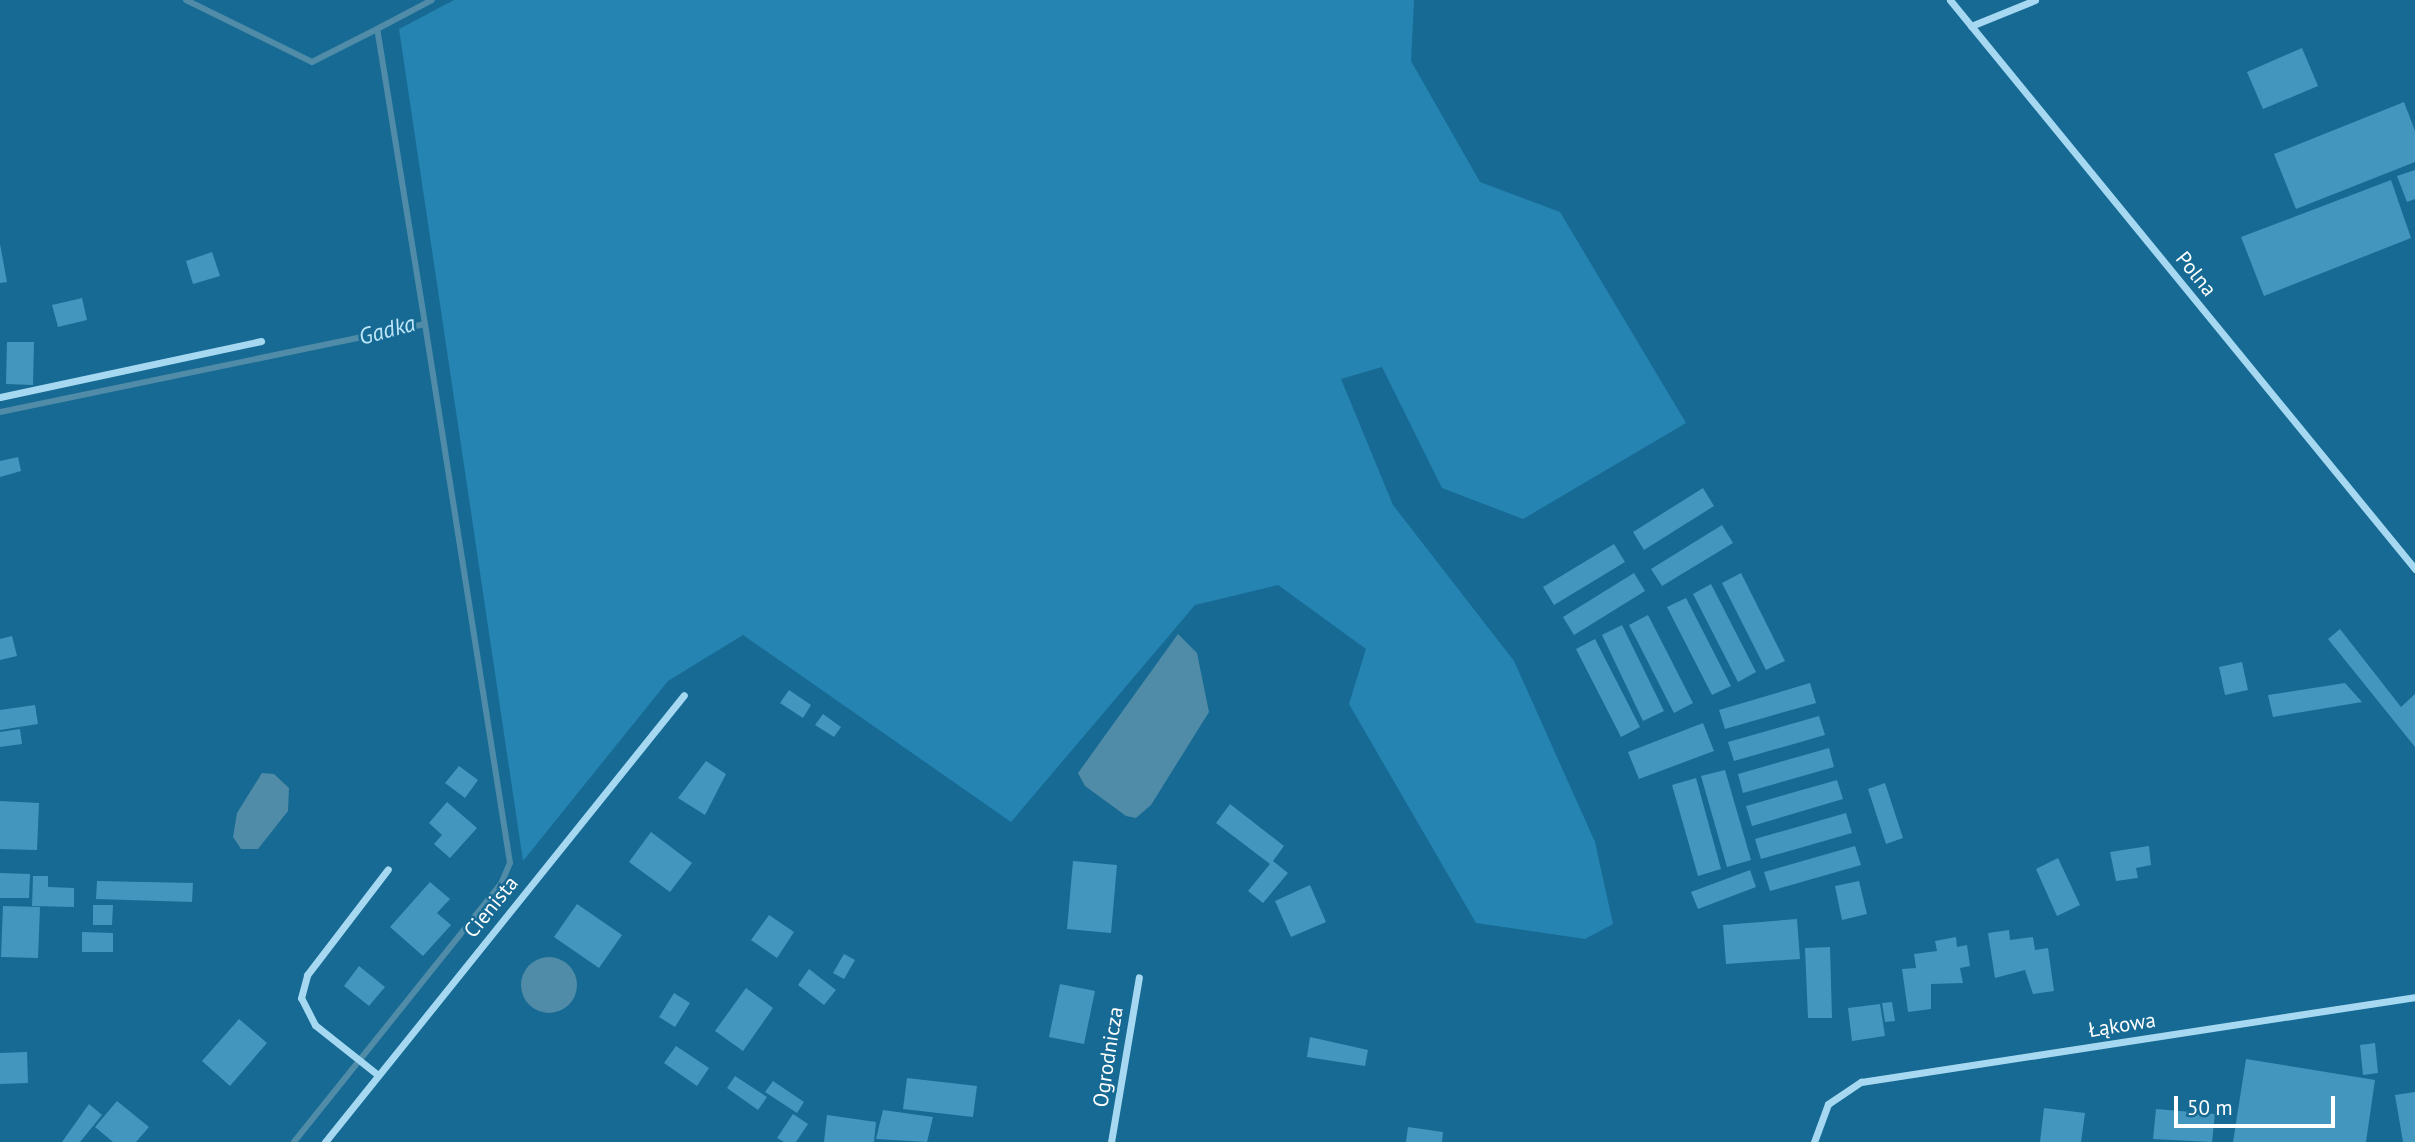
<!DOCTYPE html>
<html>
<head>
<meta charset="utf-8">
<style>
  body { margin:0 }
  #map { position:relative; width:2415px; height:1142px; overflow:hidden; background:#166a94; font-family:"PT Sans",sans-serif }
  div>[style] { position:absolute }
  .green>* { inset:0; background:#2584b1 }
  .water>* { inset:0; background:#508ba7 }
  .round { border-radius:50% }
  .stream>* { height:6px; margin:-3px; padding:0 3px; transform-origin:3px; border-radius:3px; background:#508ba7 }
  .building>* { inset:0; background:#4396be }
  .street>* { height:7px; margin:-3.5px; padding:0 3.5px; transform-origin:3.5px; border-radius:3.5px; background:#a6d9f1 }
  span { translate:-50% -50%; white-space:nowrap; text-align:center; line-height:1.15; -webkit-text-stroke:5px #166a94; paint-order:stroke }
  .street-label { font-size:21px; color:#fff }
  .water-label { font-size:23px; color:#bee6f9; font-style:italic }
  .scale { position:absolute; left:2174px; top:1096px; width:161px; height:32px; box-sizing:border-box; border:4px solid #fff; border-top:0; padding-left:9px; font-size:21px; line-height:24px; white-space:nowrap; color:#fff; -webkit-text-stroke:5px #166a94; paint-order:stroke }
</style>
</head>
<body>
<div id="map">
  <div class="green">
    <i style="clip-path:polygon(454px 0,1414px 0,1411px 61px,1480px 182px,1560px 212px,1686px 423px,1523px 519px,1442px 488px,1382px 367px,1341px 379px,1393px 505px,1514px 661px,1595px 842px,1613px 924px,1585px 939px,1476px 923px,1349px 704px,1366px 649px,1278px 585px,1195px 605px,1011px 822px,743px 635px,668px 681px,523px 861px,399px 29px)"></i>
  </div>
  <div class="water">
    <i style="clip-path:polygon(1178px 634px,1197px 653px,1209px 712px,1151px 805px,1136px 818px,1126px 816px,1085px 786px,1078px 773px)"></i>
    <i style="clip-path:polygon(262px 773px,274px 774px,289px 788px,288px 811px,258px 849px,241px 849px,233px 837px,237px 813px)"></i>
    <i class="round" style="left:521px;top:957px;width:56px;height:56px"></i>
  </div>
  <div class="stream">
    <i style="left:186px;top:0;width:140px;rotate:26.2deg"></i>
    <i style="left:312px;top:62px;width:73px;rotate:-26.9deg"></i>
    <i style="left:0;top:412px;width:434px;rotate:-11.7deg"></i>
    <i style="left:425px;top:324px;width:299px;rotate:-99.2deg"></i>
    <i style="left:377px;top:29px;width:62px;rotate:-27.8deg"></i>
    <i style="left:294px;top:1142px;width:331px;rotate:-51.3deg"></i>
    <i style="left:501px;top:884px;width:23px;rotate:-67deg"></i>
    <i style="left:510px;top:863px;width:546px;rotate:-98.96deg"></i>
  </div>
  <div class="building">
    <i style="clip-path:polygon(2302px 48px,2318px 86px,2263px 109px,2247px 72px)"></i>
    <i style="clip-path:polygon(2404px 102px,2415px 131px,2415px 162px,2296px 209px,2274px 154px)"></i>
    <i style="clip-path:polygon(2415px 170px,2415px 199px,2407px 202px,2397px 176px)"></i>
    <i style="clip-path:polygon(2391px 180px,2411px 238px,2264px 296px,2241px 237px)"></i>
    <i style="clip-path:polygon(0 244px,7px 282px,0 283px)"></i>
    <i style="clip-path:polygon(212px 252px,220px 276px,193px 284px,186px 261px)"></i>
    <i style="clip-path:polygon(82px 298px,87px 320px,58px 327px,52px 305px)"></i>
    <i style="clip-path:polygon(7px 342px,34px 342px,33px 385px,6px 384px)"></i>
    <i style="clip-path:polygon(18px 457px,21px 471px,0 477px,0 461px)"></i>
    <i style="clip-path:polygon(1703px 488px,1714px 506px,1644px 550px,1633px 532px)"></i>
    <i style="clip-path:polygon(1722px 525px,1733px 543px,1662px 586px,1651px 569px)"></i>
    <i style="clip-path:polygon(1614px 544px,1625px 562px,1554px 605px,1543px 587px)"></i>
    <i style="clip-path:polygon(1634px 573px,1645px 591px,1574px 635px,1563px 617px)"></i>
    <i style="clip-path:polygon(1741px 573px,1785px 661px,1766px 670px,1722px 583px)"></i>
    <i style="clip-path:polygon(1711px 584px,1756px 672px,1738px 682px,1693px 594px)"></i>
    <i style="clip-path:polygon(1686px 598px,1731px 686px,1712px 695px,1667px 607px)"></i>
    <i style="clip-path:polygon(1648px 615px,1693px 703px,1674px 713px,1629px 625px)"></i>
    <i style="clip-path:polygon(1622px 625px,1664px 711px,1643px 721px,1602px 635px)"></i>
    <i style="clip-path:polygon(2340px 629px,2401px 707px,2415px 694px,2415px 747px,2328px 639px)"></i>
    <i style="clip-path:polygon(12px 636px,17px 656px,0 660px,0 639px)"></i>
    <i style="clip-path:polygon(1595px 639px,1640px 727px,1621px 737px,1576px 649px)"></i>
    <i style="clip-path:polygon(2242px 662px,2248px 690px,2225px 695px,2219px 667px)"></i>
    <i style="clip-path:polygon(1810px 683px,1816px 703px,1725px 729px,1719px 710px)"></i>
    <i style="clip-path:polygon(2345px 683px,2362px 702px,2273px 717px,2268px 695px)"></i>
    <i style="clip-path:polygon(789px 690px,811px 705px,803px 718px,780px 703px)"></i>
    <i style="clip-path:polygon(35px 705px,38px 724px,0 730px,0 710px)"></i>
    <i style="clip-path:polygon(823px 714px,841px 727px,834px 737px,815px 725px)"></i>
    <i style="clip-path:polygon(1819px 716px,1825px 735px,1734px 761px,1728px 742px)"></i>
    <i style="clip-path:polygon(1703px 723px,1714px 751px,1639px 779px,1628px 752px)"></i>
    <i style="clip-path:polygon(20px 729px,22px 744px,0 747px,0 732px)"></i>
    <i style="clip-path:polygon(1829px 748px,1834px 767px,1743px 793px,1738px 774px)"></i>
    <i style="clip-path:polygon(706px 761px,726px 774px,705px 815px,678px 798px)"></i>
    <i style="clip-path:polygon(459px 766px,478px 780px,465px 798px,445px 783px)"></i>
    <i style="clip-path:polygon(1725px 770px,1751px 860px,1727px 867px,1701px 776px)"></i>
    <i style="clip-path:polygon(1696px 778px,1721px 869px,1698px 876px,1672px 785px)"></i>
    <i style="clip-path:polygon(1837px 780px,1843px 799px,1752px 826px,1746px 806px)"></i>
    <i style="clip-path:polygon(1885px 783px,1903px 838px,1886px 844px,1868px 789px)"></i>
    <i style="clip-path:polygon(0 801px,39px 803px,37px 850px,0 849px)"></i>
    <i style="clip-path:polygon(447px 802px,477px 828px,450px 858px,434px 844px,442px 835px,429px 823px)"></i>
    <i style="clip-path:polygon(1230px 804px,1284px 846px,1273px 861px,1288px 873px,1263px 903px,1248px 891px,1270px 864px,1216px 823px)"></i>
    <i style="clip-path:polygon(1846px 813px,1852px 833px,1761px 859px,1755px 839px)"></i>
    <i style="clip-path:polygon(651px 832px,692px 863px,670px 892px,629px 862px)"></i>
    <i style="clip-path:polygon(1855px 846px,1861px 865px,1770px 891px,1764px 872px)"></i>
    <i style="clip-path:polygon(2149px 846px,2151px 865px,2136px 868px,2138px 878px,2116px 881px,2110px 852px)"></i>
    <i style="clip-path:polygon(2058px 858px,2080px 905px,2057px 916px,2036px 869px)"></i>
    <i style="clip-path:polygon(1073px 861px,1117px 865px,1111px 933px,1067px 929px)"></i>
    <i style="clip-path:polygon(1750px 870px,1756px 887px,1698px 909px,1691px 892px)"></i>
    <i style="clip-path:polygon(0 873px,30px 874px,29px 898px,0 898px)"></i>
    <i style="clip-path:polygon(33px 876px,48px 876px,48px 887px,74px 888px,74px 907px,32px 906px)"></i>
    <i style="clip-path:polygon(97px 881px,193px 883px,192px 902px,96px 899px)"></i>
    <i style="clip-path:polygon(1859px 881px,1867px 914px,1842px 920px,1835px 886px)"></i>
    <i style="clip-path:polygon(430px 882px,450px 899px,437px 913px,451px 925px,423px 956px,390px 927px)"></i>
    <i style="clip-path:polygon(1310px 885px,1326px 922px,1291px 937px,1275px 901px)"></i>
    <i style="clip-path:polygon(577px 904px,622px 935px,599px 968px,554px 937px)"></i>
    <i style="clip-path:polygon(93px 905px,113px 905px,112px 925px,93px 925px)"></i>
    <i style="clip-path:polygon(3px 906px,40px 907px,38px 958px,1px 957px)"></i>
    <i style="clip-path:polygon(769px 915px,794px 932px,777px 958px,751px 940px)"></i>
    <i style="clip-path:polygon(1797px 919px,1800px 959px,1726px 964px,1723px 925px)"></i>
    <i style="clip-path:polygon(2009px 930px,2010px 940px,2033px 937px,2035px 950px,2048px 948px,2054px 991px,2033px 994px,2025px 970px,1995px 978px,1988px 933px)"></i>
    <i style="clip-path:polygon(82px 932px,113px 933px,113px 952px,82px 952px)"></i>
    <i style="clip-path:polygon(1956px 937px,1957px 947px,1967px 945px,1970px 966px,1960px 968px,1963px 983px,1931px 984px,1931px 1009px,1908px 1012px,1902px 969px,1916px 968px,1914px 954px,1937px 951px,1935px 941px)"></i>
    <i style="clip-path:polygon(1830px 947px,1832px 1018px,1808px 1018px,1805px 948px)"></i>
    <i style="clip-path:polygon(844px 954px,855px 960px,844px 979px,833px 973px)"></i>
    <i style="clip-path:polygon(359px 966px,385px 987px,369px 1006px,344px 986px)"></i>
    <i style="clip-path:polygon(809px 969px,836px 990px,824px 1005px,798px 985px)"></i>
    <i style="clip-path:polygon(1060px 984px,1095px 991px,1084px 1044px,1049px 1037px)"></i>
    <i style="clip-path:polygon(746px 988px,773px 1008px,743px 1051px,715px 1031px)"></i>
    <i style="clip-path:polygon(674px 993px,690px 1003px,675px 1027px,659px 1017px)"></i>
    <i style="clip-path:polygon(1892px 1002px,1895px 1021px,1885px 1022px,1882px 1003px)"></i>
    <i style="clip-path:polygon(1880px 1004px,1885px 1036px,1852px 1041px,1848px 1008px)"></i>
    <i style="clip-path:polygon(239px 1019px,267px 1043px,230px 1086px,202px 1061px)"></i>
    <i style="clip-path:polygon(1310px 1037px,1368px 1050px,1365px 1066px,1307px 1057px)"></i>
    <i style="clip-path:polygon(2375px 1043px,2378px 1073px,2363px 1075px,2360px 1045px)"></i>
    <i style="clip-path:polygon(676px 1046px,709px 1068px,697px 1086px,664px 1063px)"></i>
    <i style="clip-path:polygon(27px 1052px,28px 1083px,0 1084px,0 1053px)"></i>
    <i style="clip-path:polygon(2246px 1059px,2375px 1080px,2366px 1142px,2233px 1142px)"></i>
    <i style="clip-path:polygon(735px 1076px,767px 1097px,758px 1110px,727px 1088px)"></i>
    <i style="clip-path:polygon(907px 1078px,977px 1086px,973px 1117px,903px 1109px)"></i>
    <i style="clip-path:polygon(773px 1081px,804px 1102px,797px 1113px,765px 1092px)"></i>
    <i style="clip-path:polygon(2415px 1092px,2415px 1142px,2403px 1142px,2395px 1095px)"></i>
    <i style="clip-path:polygon(117px 1101px,149px 1127px,136px 1142px,113px 1142px,95px 1127px)"></i>
    <i style="clip-path:polygon(89px 1104px,102px 1115px,80px 1142px,62px 1142px)"></i>
    <i style="clip-path:polygon(2044px 1108px,2085px 1113px,2081px 1142px,2040px 1142px)"></i>
    <i style="clip-path:polygon(2156px 1109px,2215px 1114px,2212px 1142px,2153px 1139px)"></i>
    <i style="clip-path:polygon(883px 1110px,933px 1117px,927px 1142px,876px 1139px)"></i>
    <i style="clip-path:polygon(793px 1114px,808px 1124px,796px 1142px,784px 1142px,777px 1138px)"></i>
    <i style="clip-path:polygon(827px 1115px,876px 1122px,874px 1142px,824px 1142px)"></i>
    <i style="clip-path:polygon(1408px 1127px,1443px 1132px,1442px 1142px,1406px 1142px)"></i>
  </div>
  <div class="street">
    <i style="left:1950px;top:0;width:735px;rotate:50.74deg"></i>
    <i style="left:1971px;top:26px;width:69px;rotate:-22.1deg"></i>
    <i style="left:0;top:397px;width:267px;rotate:-12.1deg"></i>
    <i style="left:378px;top:1075px;width:80px;rotate:-141.6deg"></i>
    <i style="left:315px;top:1025px;width:30px;rotate:-117deg"></i>
    <i style="left:301px;top:998px;width:24px;rotate:-75deg"></i>
    <i style="left:307px;top:975px;width:133px;rotate:-52.6deg"></i>
    <i style="left:325px;top:1142px;width:573px;rotate:-51.23deg"></i>
    <i style="left:1111px;top:1142px;width:167px;rotate:-80.4deg"></i>
    <i style="left:1814px;top:1142px;width:40px;rotate:-69.8deg"></i>
    <i style="left:1828px;top:1104px;width:40px;rotate:-34deg"></i>
    <i style="left:1861px;top:1082px;width:560px;rotate:-8.72deg"></i>
  </div>
  <div class="street-label">
    <span style="left:2196px;top:274px;rotate:51deg">Polna</span>
    <span style="left:491px;top:907px;rotate:-51deg">Cienista</span>
    <span style="left:2122px;top:1025px;rotate:-9deg">Łąkowa</span>
    <span style="left:1108px;top:1057px;rotate:-81deg">Ogrodnicza</span>
  </div>
  <div class="water-label">
    <span style="left:387px;top:330px;rotate:-15deg">Gadka</span>
  </div>
  <div class="scale">50 m</div>
</div>
</body>
</html>
